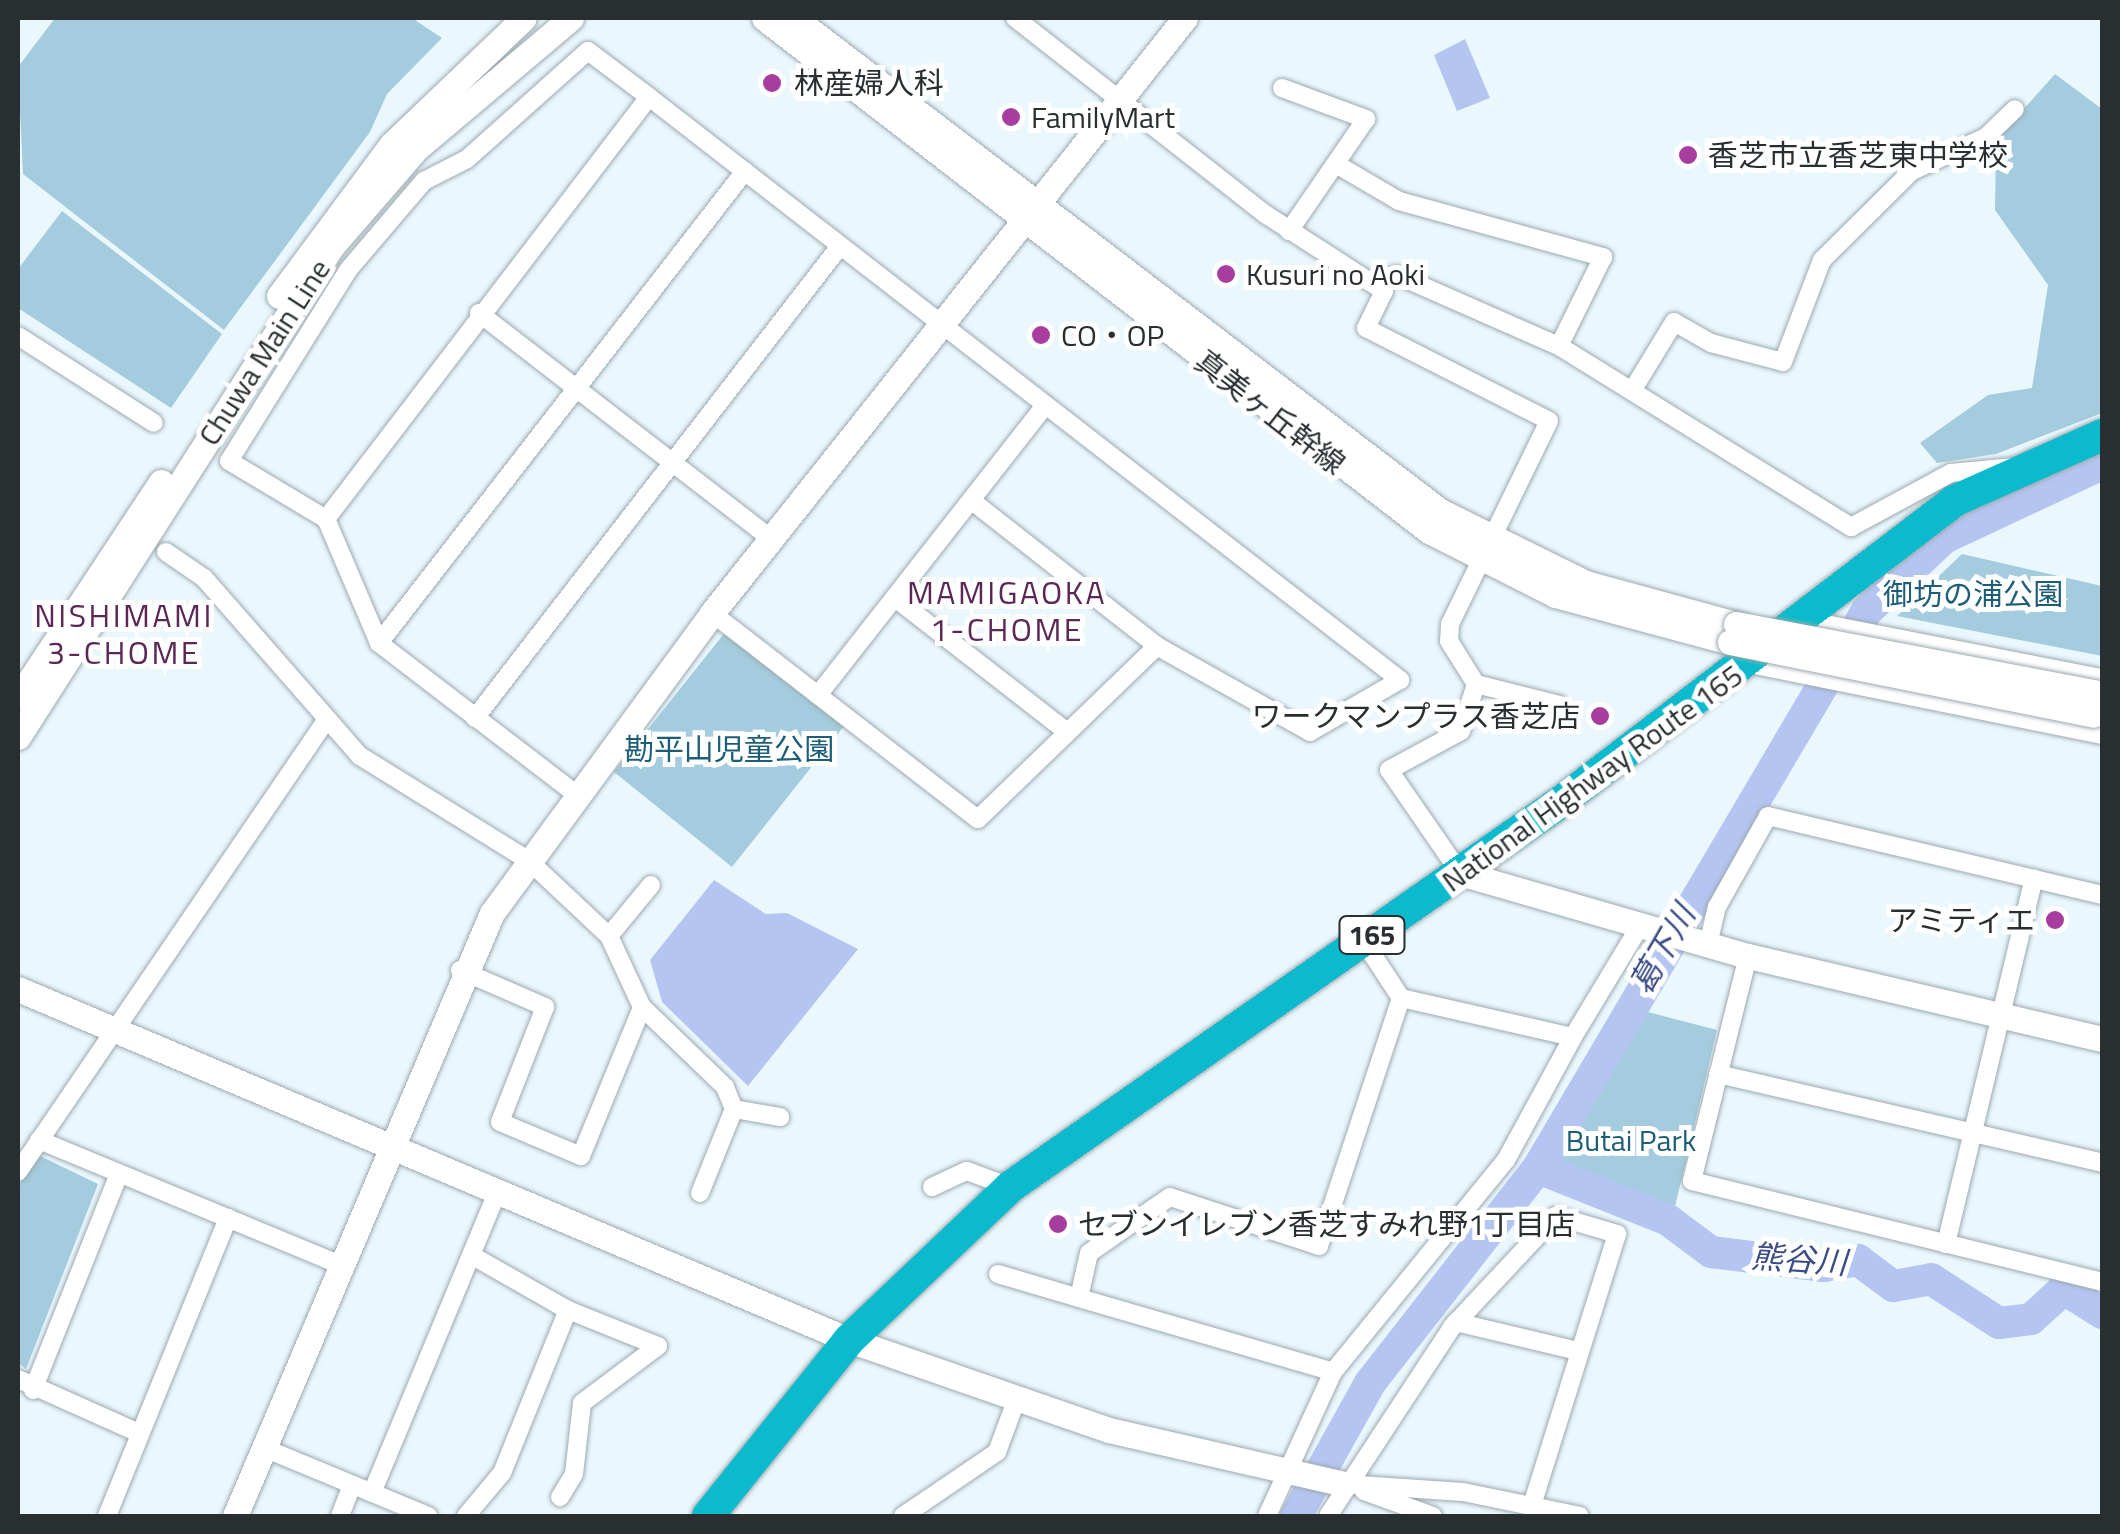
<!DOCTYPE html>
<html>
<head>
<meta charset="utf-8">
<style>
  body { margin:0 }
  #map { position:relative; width:2120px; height:1534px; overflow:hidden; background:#eaf8fe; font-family:"Titillium Web","Noto Sans JP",sans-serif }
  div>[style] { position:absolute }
  .green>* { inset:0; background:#a4ccde }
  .water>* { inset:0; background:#b5c5f2 }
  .river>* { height:32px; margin:-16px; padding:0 16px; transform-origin:16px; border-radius:16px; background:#b5c5f2 }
  .roads { filter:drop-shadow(0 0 2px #9ca9af) drop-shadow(0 0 2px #9ca9af) }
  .street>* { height:18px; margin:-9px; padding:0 9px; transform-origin:9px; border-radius:9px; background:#fff }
  .secondary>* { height:25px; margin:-12.5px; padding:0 12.5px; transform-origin:12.5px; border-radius:12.5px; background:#fff }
  .highway>* { height:32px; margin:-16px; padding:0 16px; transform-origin:16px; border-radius:16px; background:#0bbbcd }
  .bridges { filter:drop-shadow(0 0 2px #9ca9af) drop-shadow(0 0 2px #9ca9af) }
  .secondary-bridge>* { height:25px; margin:-12.5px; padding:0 12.5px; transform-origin:12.5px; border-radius:12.5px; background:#fff }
  .dots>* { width:28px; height:28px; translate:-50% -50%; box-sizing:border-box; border:5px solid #fff; border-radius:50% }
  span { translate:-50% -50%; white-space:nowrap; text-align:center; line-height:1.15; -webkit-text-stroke:10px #fff; paint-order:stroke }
  .shield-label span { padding:2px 8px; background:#fff; border:2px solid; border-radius:8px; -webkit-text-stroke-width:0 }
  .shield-label { font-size:28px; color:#292e30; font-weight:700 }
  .poi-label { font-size:30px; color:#292e30 }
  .left { translate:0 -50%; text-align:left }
  .right { translate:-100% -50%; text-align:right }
  .street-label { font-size:30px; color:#292e30 }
  .park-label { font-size:30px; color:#1c5e78 }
  .neighbourhood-label { font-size:32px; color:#5b2755; letter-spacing:2.5px }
  .water-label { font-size:32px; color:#3b4c84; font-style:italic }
  .frame { position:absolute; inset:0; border:20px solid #292e30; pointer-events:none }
</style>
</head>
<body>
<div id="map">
  <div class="green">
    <i style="clip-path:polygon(55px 18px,412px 18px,442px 38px,387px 94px,370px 132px,224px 330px,23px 174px,18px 67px)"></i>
    <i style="clip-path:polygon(2055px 74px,2102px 109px,2102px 413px,1996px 454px,1937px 463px,1920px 443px,1988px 395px,2032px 388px,2048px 285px,1995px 210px,1996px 140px)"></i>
    <i style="clip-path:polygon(62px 211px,222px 334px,171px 408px,18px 308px,18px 269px)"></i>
    <i style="clip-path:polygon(1962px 554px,2102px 586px,2102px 656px,1897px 616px)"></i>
    <i style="clip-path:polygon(726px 631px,844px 726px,732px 867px,614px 772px)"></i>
    <i style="clip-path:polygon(1644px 1011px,1717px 1030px,1673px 1215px,1548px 1164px)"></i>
    <i style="clip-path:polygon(38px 1155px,98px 1184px,26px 1369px,18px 1363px,18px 1186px)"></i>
  </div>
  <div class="water">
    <i style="clip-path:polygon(1465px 39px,1490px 98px,1457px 111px,1434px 55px)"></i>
    <i style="clip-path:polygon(714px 880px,766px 914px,787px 913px,858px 949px,748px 1086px,662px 1002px,650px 960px)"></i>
  </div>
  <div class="river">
    <i style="left:1538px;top:1168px;width:140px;rotate:21.8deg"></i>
    <i style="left:1668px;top:1220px;width:54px;rotate:36.7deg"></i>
    <i style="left:1711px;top:1252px;width:114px;rotate:7.1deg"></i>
    <i style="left:1824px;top:1266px;width:35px;rotate:-10deg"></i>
    <i style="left:1858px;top:1260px;width:44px;rotate:36.6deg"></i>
    <i style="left:1893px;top:1286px;width:39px;rotate:-10deg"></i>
    <i style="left:1931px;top:1279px;width:81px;rotate:32.9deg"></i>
    <i style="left:1999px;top:1323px;width:32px;rotate:-7deg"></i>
    <i style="left:2031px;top:1319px;width:45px;rotate:-42.3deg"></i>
    <i style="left:2064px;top:1289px;width:45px;rotate:32.3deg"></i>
    <i style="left:1296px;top:1516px;width:152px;rotate:-60.9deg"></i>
    <i style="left:1370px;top:1383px;width:273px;rotate:-52deg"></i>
    <i style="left:1538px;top:1168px;width:646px;rotate:-59.46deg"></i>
    <i style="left:1866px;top:612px;width:108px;rotate:-43.5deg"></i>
    <i style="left:1944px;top:538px;width:174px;rotate:-25.1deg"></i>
  </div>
  <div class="roads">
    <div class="street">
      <i style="left:1015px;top:18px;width:318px;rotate:38.1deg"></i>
      <i style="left:1265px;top:214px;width:142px;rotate:32.9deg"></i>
      <i style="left:1384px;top:291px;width:41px;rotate:115.9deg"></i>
      <i style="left:1366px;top:328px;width:205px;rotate:26.9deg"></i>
      <i style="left:1549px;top:421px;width:226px;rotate:116deg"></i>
      <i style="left:1450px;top:624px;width:17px;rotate:93deg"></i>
      <i style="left:1449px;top:641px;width:51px;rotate:57.9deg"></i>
      <i style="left:1476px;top:684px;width:49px;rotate:107.7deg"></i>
      <i style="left:1461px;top:731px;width:82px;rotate:151.6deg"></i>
      <i style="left:1389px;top:770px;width:125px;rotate:55.4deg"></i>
      <i style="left:1282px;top:88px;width:90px;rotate:20.3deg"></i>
      <i style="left:1366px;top:119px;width:136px;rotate:124.5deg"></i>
      <i style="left:1336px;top:164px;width:73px;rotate:30.4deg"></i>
      <i style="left:1399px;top:201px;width:212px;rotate:15.4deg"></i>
      <i style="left:1603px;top:257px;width:99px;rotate:116.3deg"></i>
      <i style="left:1372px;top:282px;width:26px;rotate:-16deg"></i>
      <i style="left:1397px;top:275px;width:177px;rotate:23.7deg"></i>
      <i style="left:1559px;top:346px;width:344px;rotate:31.8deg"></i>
      <i style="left:1851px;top:527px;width:114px;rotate:-28.4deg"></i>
      <i style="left:1951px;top:473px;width:64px;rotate:-5.4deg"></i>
      <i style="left:479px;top:313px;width:369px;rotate:37.7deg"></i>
      <i style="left:18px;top:336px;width:161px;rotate:32.6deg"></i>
      <i style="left:1635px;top:386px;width:75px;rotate:-58.6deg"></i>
      <i style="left:1674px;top:322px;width:43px;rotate:29.6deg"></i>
      <i style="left:1711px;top:343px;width:74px;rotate:14.8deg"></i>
      <i style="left:1783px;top:362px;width:109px;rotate:-69.1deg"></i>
      <i style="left:1822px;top:260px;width:127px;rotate:-44.7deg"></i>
      <i style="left:1912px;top:171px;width:81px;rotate:-24.7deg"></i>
      <i style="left:1986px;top:137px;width:40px;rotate:-44deg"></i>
      <i style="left:326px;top:519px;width:531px;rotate:-52.57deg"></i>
      <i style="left:649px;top:97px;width:951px;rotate:37.82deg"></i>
      <i style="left:1400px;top:680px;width:104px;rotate:150deg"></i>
      <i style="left:1310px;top:732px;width:176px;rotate:-150.7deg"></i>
      <i style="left:1157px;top:646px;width:235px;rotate:-141.9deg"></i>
      <i style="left:166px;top:552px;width:46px;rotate:34.4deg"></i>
      <i style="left:204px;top:578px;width:237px;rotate:48.8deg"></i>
      <i style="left:360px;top:756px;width:198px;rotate:31.8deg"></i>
      <i style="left:528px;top:860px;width:111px;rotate:43.2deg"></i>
      <i style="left:609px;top:936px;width:78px;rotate:65.1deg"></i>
      <i style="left:642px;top:1007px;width:115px;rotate:43.9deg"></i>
      <i style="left:725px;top:1087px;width:24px;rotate:68deg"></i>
      <i style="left:734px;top:1109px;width:47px;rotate:9.9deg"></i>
      <i style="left:895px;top:598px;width:218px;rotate:37.9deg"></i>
      <i style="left:712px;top:613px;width:336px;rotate:37.8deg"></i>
      <i style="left:978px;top:819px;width:249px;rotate:-44deg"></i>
      <i style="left:1805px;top:620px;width:303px;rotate:11.1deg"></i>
      <i style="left:379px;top:643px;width:597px;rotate:-52.21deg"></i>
      <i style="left:1750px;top:664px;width:359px;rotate:11.4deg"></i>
      <i style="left:1476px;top:684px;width:86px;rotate:14.2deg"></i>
      <i style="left:818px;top:695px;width:368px;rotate:-51.9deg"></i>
      <i style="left:475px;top:718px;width:597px;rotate:-52.29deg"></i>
      <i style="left:577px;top:795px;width:250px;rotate:-142.5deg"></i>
      <i style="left:379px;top:643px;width:135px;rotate:-113.1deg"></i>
      <i style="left:326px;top:519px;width:113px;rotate:-149.1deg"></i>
      <i style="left:229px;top:461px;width:226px;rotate:-58deg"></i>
      <i style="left:349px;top:269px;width:116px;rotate:-49.6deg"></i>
      <i style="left:424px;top:181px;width:48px;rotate:-27.1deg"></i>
      <i style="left:467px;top:159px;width:162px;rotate:-41.8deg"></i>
      <i style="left:588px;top:51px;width:76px;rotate:37deg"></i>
      <i style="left:609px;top:936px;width:66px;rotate:-50.5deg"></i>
      <i style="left:1363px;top:940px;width:69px;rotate:56.8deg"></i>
      <i style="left:1401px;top:998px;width:176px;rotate:12.8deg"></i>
      <i style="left:1573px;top:1037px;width:130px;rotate:-58.9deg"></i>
      <i style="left:1708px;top:945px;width:39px;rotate:-77deg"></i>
      <i style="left:1717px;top:907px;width:104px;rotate:-60.7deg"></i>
      <i style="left:1768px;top:816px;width:343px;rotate:13.3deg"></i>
      <i style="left:1748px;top:956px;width:232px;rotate:104deg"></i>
      <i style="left:1692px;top:1181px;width:422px;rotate:13.8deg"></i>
      <i style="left:460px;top:970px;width:93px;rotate:23.5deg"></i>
      <i style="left:545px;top:1007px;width:123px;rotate:111.4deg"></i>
      <i style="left:500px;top:1122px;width:88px;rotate:22.8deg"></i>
      <i style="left:581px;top:1156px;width:161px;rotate:-67.7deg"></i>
      <i style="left:1718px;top:1074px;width:394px;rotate:13deg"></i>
      <i style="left:39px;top:1140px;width:325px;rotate:22.5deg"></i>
      <i style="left:18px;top:1172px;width:548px;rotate:-55.7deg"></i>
      <i style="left:932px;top:1187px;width:38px;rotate:-25deg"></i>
      <i style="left:967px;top:1171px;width:46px;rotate:20.4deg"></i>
      <i style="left:700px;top:1193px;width:91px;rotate:-68deg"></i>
      <i style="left:1946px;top:1244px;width:376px;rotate:-76.5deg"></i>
      <i style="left:471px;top:1255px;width:112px;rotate:29.6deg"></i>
      <i style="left:568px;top:1310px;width:97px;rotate:21.8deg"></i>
      <i style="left:658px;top:1346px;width:95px;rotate:143.1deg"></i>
      <i style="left:582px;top:1403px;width:71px;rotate:96.4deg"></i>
      <i style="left:574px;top:1474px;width:27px;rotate:121deg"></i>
      <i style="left:998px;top:1274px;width:84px;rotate:16.5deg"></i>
      <i style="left:1079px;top:1298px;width:46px;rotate:-77.5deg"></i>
      <i style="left:1089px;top:1253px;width:98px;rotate:-34.7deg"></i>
      <i style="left:1170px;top:1197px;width:157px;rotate:18.2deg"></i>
      <i style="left:1319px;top:1246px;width:261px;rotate:-71.7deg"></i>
      <i style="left:1079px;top:1298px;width:265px;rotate:16.2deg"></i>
      <i style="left:1456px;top:1322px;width:125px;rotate:13.4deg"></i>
      <i style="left:18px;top:1379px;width:133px;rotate:24.1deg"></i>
      <i style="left:33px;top:1390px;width:232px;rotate:-68.3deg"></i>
      <i style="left:264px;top:1448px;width:178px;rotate:22.5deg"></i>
      <i style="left:1345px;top:1484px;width:118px;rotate:3.9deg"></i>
      <i style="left:1463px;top:1492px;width:119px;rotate:11.6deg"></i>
      <i style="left:1364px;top:1491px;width:73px;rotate:19.9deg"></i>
      <i style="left:372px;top:1493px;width:326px;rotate:-67.4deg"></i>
      <i style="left:107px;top:1516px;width:322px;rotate:-67.9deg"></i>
      <i style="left:340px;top:1516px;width:33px;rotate:-69deg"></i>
      <i style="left:466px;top:1516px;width:56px;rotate:-50.1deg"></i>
      <i style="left:502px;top:1473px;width:176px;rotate:-68deg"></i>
      <i style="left:903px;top:1516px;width:114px;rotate:-34.2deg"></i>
      <i style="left:997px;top:1452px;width:54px;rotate:-69.6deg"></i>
      <i style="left:1267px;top:1516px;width:158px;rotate:-65.4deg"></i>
      <i style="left:1333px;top:1372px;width:274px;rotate:-50.8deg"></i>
      <i style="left:1506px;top:1160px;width:140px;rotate:-61.4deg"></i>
      <i style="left:1328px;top:1516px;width:226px;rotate:-56.7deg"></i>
      <i style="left:1452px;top:1327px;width:152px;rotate:-46.9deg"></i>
      <i style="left:1556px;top:1216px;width:64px;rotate:16.4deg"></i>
      <i style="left:1617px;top:1234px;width:285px;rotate:107.4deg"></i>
    </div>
    <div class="secondary">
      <i style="left:764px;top:18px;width:840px;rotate:37.65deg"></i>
      <i style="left:1429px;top:531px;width:141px;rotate:26.9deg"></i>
      <i style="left:1555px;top:595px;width:181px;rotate:15deg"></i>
      <i style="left:794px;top:18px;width:813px;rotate:37.35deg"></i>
      <i style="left:1440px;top:511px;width:163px;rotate:26.3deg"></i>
      <i style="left:1586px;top:583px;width:156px;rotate:15.3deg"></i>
      <i style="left:279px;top:296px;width:189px;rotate:-53.4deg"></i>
      <i style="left:392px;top:144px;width:182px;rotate:-43.7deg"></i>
      <i style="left:18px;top:698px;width:259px;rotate:-56.5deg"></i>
      <i style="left:18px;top:737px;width:583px;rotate:-57.4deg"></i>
      <i style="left:332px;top:246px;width:128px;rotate:-49.1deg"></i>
      <i style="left:416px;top:149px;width:203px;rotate:-40.2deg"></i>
      <i style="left:1460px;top:873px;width:300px;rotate:16.1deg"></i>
      <i style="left:1748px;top:956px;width:364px;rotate:13.2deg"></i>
      <i style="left:18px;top:989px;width:902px;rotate:22.9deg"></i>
      <i style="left:849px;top:1340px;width:275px;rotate:19.1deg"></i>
      <i style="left:1109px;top:1430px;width:242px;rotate:12.9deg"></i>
      <i style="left:235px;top:1516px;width:655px;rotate:-66.92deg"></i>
      <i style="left:492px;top:913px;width:372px;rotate:-53.7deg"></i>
      <i style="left:712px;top:613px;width:760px;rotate:-51.52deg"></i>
    </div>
    <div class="highway">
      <i style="left:708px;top:1516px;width:226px;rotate:-51.3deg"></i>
      <i style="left:849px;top:1340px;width:222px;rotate:-43.5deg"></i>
      <i style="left:1010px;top:1187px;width:674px;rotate:-34.96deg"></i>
      <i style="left:1562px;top:801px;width:494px;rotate:-37.4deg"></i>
      <i style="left:1954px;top:501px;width:162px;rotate:-24deg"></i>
    </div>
  </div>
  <div class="bridges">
    <div class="secondary-bridge">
      <i style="left:1736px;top:624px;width:369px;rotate:10.8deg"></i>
      <i style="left:1730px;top:642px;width:371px;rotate:11.3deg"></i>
    </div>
  </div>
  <div class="dots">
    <i style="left:772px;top:83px;background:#a73d9e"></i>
    <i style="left:1011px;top:117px;background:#a73d9e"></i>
    <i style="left:1688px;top:155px;background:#a73d9e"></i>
    <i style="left:1226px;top:274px;background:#a73d9e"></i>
    <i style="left:1041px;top:335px;background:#a73d9e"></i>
    <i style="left:1600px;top:716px;background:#a73d9e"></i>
    <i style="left:2055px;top:920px;background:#a73d9e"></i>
    <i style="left:1058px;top:1224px;background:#a73d9e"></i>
  </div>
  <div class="shield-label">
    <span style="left:1372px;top:935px">165</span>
  </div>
  <div class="poi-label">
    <span class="left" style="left:794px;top:83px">林産婦人科</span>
    <span class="left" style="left:1031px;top:117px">FamilyMart</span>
    <span class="left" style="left:1708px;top:155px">香芝市立香芝東中学校</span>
    <span class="left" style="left:1246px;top:274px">Kusuri no Aoki</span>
    <span class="left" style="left:1061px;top:335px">CO・OP</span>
    <span class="right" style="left:1580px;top:716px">ワークマンプラス香芝店</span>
    <span class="right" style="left:2035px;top:920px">アミティエ</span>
    <span class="left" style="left:1078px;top:1224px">セブンイレブン香芝すみれ野1丁目店</span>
  </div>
  <div class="street-label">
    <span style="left:264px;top:352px;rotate:-57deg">Chuwa Main Line</span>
    <span style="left:1270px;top:412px;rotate:38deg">真美ヶ丘幹線</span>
    <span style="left:1592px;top:778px;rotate:-36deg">National Highway Route 165</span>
  </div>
  <div class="park-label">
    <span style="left:1973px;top:594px">御坊の浦公園</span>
    <span style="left:729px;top:749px">勘平山児童公園</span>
    <span style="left:1631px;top:1140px">Butai Park</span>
  </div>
  <div class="neighbourhood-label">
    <span style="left:1007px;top:611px">MAMIGAOKA<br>1-CHOME</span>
    <span style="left:124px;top:634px">NISHIMAMI<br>3-CHOME</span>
  </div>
  <div class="water-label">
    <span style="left:1662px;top:949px;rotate:-60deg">葛下川</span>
    <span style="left:1799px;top:1259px;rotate:4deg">熊谷川</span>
  </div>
  <div class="frame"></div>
</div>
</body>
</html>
